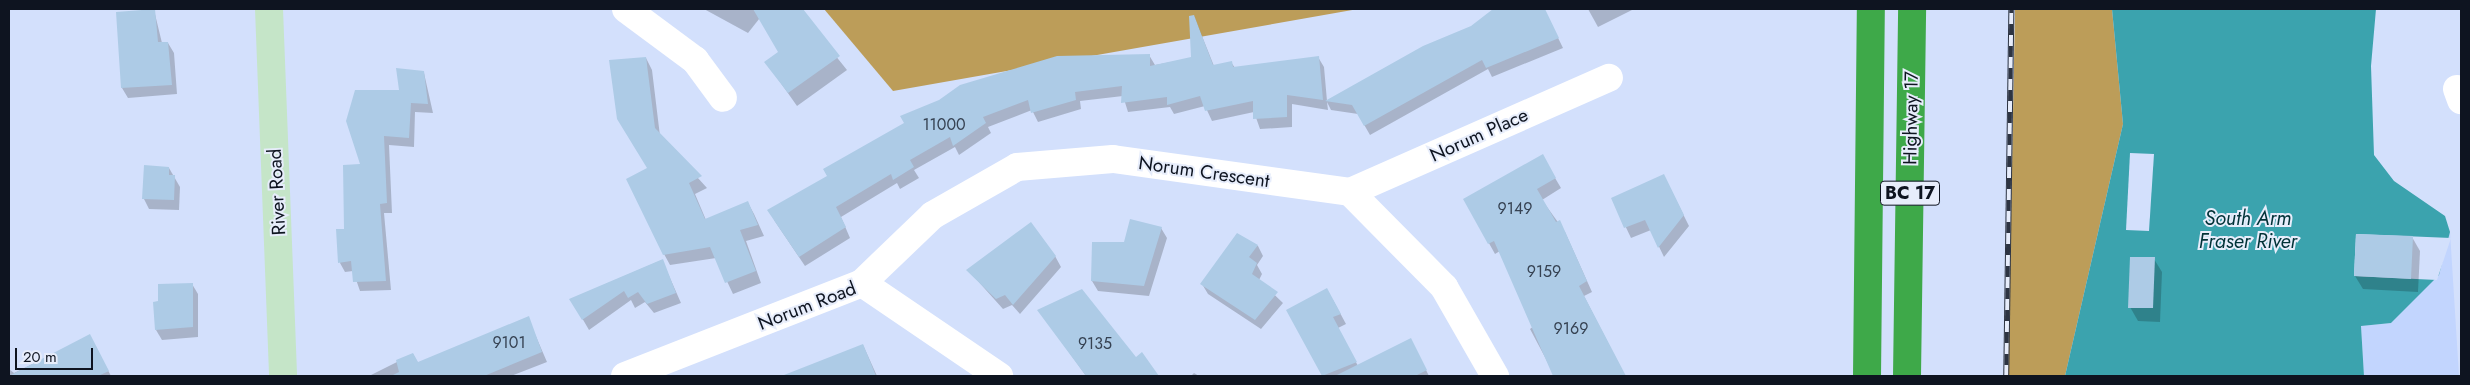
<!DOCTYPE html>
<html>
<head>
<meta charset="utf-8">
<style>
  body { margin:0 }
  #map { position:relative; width:2470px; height:385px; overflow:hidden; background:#d3e0fc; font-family:Jost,sans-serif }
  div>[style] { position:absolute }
  .built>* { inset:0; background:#c2d5fe }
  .forest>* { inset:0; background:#bc9d59 }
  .water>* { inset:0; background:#3ba3ae }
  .pier>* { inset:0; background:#d3e0fc }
  .shadow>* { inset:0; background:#0003 }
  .building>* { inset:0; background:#adcbe6 }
  .street>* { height:28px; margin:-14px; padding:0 14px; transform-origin:14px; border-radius:14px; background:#fff }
  .secondary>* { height:28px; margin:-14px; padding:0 14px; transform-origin:14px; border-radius:14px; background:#c5e5c8 }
  .highway>* { height:28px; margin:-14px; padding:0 14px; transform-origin:14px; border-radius:14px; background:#3ea949 }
  .rail>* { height:5.5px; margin-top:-2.75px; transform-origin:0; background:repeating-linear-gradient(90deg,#e7edfb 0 11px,#2d3442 0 22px); box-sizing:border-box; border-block:1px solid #2d3442 }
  span { translate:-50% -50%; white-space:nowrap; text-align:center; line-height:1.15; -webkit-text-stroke:4px #e7edfb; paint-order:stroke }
  .number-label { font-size:16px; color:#364252 }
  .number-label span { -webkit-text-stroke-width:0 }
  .shield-label span { padding:1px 4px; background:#e7edfb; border:1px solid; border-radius:4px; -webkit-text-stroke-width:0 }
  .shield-label { font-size:18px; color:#0e1420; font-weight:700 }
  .street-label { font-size:19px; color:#0e1420 }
  .water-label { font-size:20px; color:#003237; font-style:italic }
  .frame { position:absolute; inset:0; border:10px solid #0e1420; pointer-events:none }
  .scale { position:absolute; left:15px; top:348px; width:78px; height:22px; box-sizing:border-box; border:2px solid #0e1420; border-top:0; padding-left:6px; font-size:15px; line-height:18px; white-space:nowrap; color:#0e1420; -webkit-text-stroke:4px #e7edfb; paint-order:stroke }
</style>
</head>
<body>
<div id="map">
  <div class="built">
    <i style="clip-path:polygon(2450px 232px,2459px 376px,2364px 376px,2361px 326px,2391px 323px,2438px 275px)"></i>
  </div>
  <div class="forest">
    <i style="clip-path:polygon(824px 9px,1358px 9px,893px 91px)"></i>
    <i style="clip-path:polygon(2015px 9px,2112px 9px,2123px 124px,2065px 376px,2008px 376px)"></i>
  </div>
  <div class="water">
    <i style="clip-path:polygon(2112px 9px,2376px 9px,2371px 66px,2374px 155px,2394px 181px,2445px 216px,2450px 232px,2439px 275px,2391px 323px,2361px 326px,2364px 376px,2065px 376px,2123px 124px)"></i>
  </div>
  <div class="pier">
    <i style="clip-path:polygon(2130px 153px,2154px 154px,2149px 231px,2126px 230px)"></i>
    <i style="clip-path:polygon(2356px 234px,2451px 238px,2437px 280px,2354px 276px)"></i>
  </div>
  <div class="shadow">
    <i style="clip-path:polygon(704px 9px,767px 9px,748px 33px)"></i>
    <i style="clip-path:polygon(798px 9px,847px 70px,797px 106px,766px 62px,779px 52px,770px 36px)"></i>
    <i style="clip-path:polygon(1495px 9px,1544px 9px,1563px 48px,1492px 77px,1488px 69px,1370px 135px,1358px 114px,1331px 110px,1327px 102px,1328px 110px,1292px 104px,1292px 127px,1260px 129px,1254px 112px,1212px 121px,1205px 106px,1174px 114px,1170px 107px,1128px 112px,1123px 96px,1080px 101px,1081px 109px,1038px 122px,1032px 110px,988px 127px,991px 133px,959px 155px,955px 147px,914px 170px,919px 178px,900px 189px,897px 183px,841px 217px,850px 238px,805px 266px,774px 220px,828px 177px,824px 169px,1149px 55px,1155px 65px,1193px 58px,1194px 16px,1214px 66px,1231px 62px,1235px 68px,1318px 57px,1324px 67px,1327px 101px,1472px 27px)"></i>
    <i style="clip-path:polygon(1588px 9px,1634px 9px,1598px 27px)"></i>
    <i style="clip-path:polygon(154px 10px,162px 43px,168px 43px,174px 53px,177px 94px,128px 98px,122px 88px,117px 13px)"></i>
    <i style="clip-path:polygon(646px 58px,652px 70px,660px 136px,707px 188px,695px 194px,706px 220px,748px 203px,754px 214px,764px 236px,746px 241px,761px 283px,733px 294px,716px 258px,670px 265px,664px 254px,649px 169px)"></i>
    <i style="clip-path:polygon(424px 73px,433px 113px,415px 112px,414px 147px,389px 145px,392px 213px,384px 213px,391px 290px,360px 291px,353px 271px,345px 272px,340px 263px,362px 165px,401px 91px)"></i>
    <i style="clip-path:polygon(1542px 156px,1561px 188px,1542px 200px,1565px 232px,1592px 292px,1584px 296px,1625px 376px,1555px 376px,1530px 329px,1534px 326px,1500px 251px,1495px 254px,1465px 200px)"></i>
    <i style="clip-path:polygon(169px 168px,180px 187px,179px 210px,149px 209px,144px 199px)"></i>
    <i style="clip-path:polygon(1669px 186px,1689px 226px,1664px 257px,1651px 230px,1631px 238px,1612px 198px)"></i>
    <i style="clip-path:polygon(1161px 228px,1167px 238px,1149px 296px,1098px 291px,1092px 281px,1093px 243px,1125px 243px)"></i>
    <i style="clip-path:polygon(1237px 234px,1258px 246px,1263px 256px,1257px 265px,1262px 274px,1259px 280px,1283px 303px,1261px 329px,1208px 294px,1202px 284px)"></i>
    <i style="clip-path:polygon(2412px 237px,2420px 251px,2418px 292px,2363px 289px,2355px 276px)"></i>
    <i style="clip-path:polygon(1055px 256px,1061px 267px,1020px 314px,1012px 305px,1003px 309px,968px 270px)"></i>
    <i style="clip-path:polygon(2154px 259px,2162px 272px,2160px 322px,2138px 321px,2130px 307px)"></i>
    <i style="clip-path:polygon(662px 260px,681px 303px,654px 313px,645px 302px,635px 308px,631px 300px,589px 330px,571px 299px)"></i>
    <i style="clip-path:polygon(192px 284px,198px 294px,198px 337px,162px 340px,156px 330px)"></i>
    <i style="clip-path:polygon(1333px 300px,1346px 324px,1338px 328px,1358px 366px,1416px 350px,1429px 376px,1323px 376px,1288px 310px)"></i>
    <i style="clip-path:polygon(1039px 310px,1136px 358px,1142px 354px,1158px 376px,1086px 376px)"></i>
    <i style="clip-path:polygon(528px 318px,547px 362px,511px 376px,369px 376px,413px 354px,418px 363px)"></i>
    <i style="clip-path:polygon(90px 336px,111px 376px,9px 376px,9px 369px,14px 373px)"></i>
    <i style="clip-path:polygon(863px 345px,877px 376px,785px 376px)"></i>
    <i style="clip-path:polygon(1194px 373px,1199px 376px,1191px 376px)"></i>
  </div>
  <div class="building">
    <i style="clip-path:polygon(155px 9px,158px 42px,168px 42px,172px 85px,121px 88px,116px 12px)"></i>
    <i style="clip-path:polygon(753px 9px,803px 9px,840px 56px,788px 93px,764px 62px,778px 52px)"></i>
    <i style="clip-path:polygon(1493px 9px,1545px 9px,1559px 38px,1486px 68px,1482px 60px,1364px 126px,1352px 105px,1325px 101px,1423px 46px,1471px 26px)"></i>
    <i style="clip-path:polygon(1194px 15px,1213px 65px,1232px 61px,1233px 67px,1319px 56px,1323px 100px,1287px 95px,1287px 117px,1253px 119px,1253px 101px,1205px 111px,1200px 96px,1167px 105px,1167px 97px,1121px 103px,1122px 86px,1075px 92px,1076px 100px,1031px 113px,1028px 100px,983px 117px,986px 123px,953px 146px,950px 137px,910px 160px,914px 167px,893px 180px,891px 174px,836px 207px,846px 227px,799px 257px,767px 210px,827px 176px,823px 169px,904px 123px,900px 116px,939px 100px,960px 85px,1057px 56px,1150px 54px,1150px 66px,1191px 57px,1189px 16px)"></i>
    <i style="clip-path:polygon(646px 57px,655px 128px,702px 176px,689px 183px,705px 219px,748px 201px,758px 225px,740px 230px,756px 271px,725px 283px,710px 247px,663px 255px,626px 179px,647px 168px,617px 119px,609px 60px)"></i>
    <i style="clip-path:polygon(396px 68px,424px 71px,428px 104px,411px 103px,409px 138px,384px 136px,387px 203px,380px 204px,386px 281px,353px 282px,351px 261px,338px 263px,336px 229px,344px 229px,343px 165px,360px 164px,346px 121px,355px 90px,399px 90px)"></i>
    <i style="clip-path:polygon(1543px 154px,1556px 178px,1537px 189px,1556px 222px,1560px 220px,1587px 281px,1579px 286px,1626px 376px,1553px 376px,1494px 241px,1488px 244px,1463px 199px)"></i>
    <i style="clip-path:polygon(144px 165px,169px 167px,169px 175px,175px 175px,174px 200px,142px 199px)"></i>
    <i style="clip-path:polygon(1664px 174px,1684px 215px,1658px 248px,1645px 220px,1624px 228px,1611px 198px)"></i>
    <i style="clip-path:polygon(1130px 219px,1162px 227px,1144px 286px,1091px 281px,1092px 242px,1124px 242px)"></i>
    <i style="clip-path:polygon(1031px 222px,1056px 256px,1013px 305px,1005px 295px,996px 299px,966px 270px)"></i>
    <i style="clip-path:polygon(1237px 233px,1258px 245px,1249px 257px,1257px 263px,1252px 274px,1278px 292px,1255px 320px,1200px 284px)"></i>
    <i style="clip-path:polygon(2356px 234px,2413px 236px,2411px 279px,2354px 276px)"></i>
    <i style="clip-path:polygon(2130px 257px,2155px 257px,2153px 308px,2128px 308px)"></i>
    <i style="clip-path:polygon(663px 259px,676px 293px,647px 304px,638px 292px,628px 298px,624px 291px,582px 320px,569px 299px)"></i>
    <i style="clip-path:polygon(193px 283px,193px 327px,155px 330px,153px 302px,158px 301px,158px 284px)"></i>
    <i style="clip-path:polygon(1327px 288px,1341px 314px,1333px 317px,1357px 362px,1322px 376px,1286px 310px)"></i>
    <i style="clip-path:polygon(1082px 289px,1136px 357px,1142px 352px,1159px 376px,1086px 376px,1037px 310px)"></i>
    <i style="clip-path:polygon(529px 316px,542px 352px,484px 376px,391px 376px,399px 372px,396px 360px,413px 353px,418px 362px)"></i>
    <i style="clip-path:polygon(90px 334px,109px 371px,98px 376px,9px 376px)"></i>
    <i style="clip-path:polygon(1411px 338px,1427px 370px,1415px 376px,1335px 376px)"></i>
    <i style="clip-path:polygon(863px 344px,876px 376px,785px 376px,784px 375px)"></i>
  </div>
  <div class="street">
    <i style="left:626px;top:9px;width:86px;rotate:36.5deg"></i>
    <i style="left:695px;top:60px;width:47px;rotate:53.6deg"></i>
    <i style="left:2457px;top:89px;width:12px;rotate:70deg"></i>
    <i style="left:1350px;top:192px;width:283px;rotate:-23.8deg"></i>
    <i style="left:862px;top:283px;width:166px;rotate:34.2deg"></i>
    <i style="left:625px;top:376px;width:255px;rotate:-21.4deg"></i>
    <i style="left:862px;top:283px;width:98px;rotate:-43.8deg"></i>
    <i style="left:933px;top:215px;width:97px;rotate:-29.7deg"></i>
    <i style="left:1017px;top:167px;width:96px;rotate:-4.8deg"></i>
    <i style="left:1113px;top:159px;width:239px;rotate:7.9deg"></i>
    <i style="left:1350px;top:192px;width:134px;rotate:45.3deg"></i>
    <i style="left:1444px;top:287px;width:103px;rotate:60.2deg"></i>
  </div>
  <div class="secondary">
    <i style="left:269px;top:9px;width:367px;rotate:87.8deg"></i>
  </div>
  <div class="highway">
    <i style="left:1867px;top:376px;width:367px;rotate:-89.4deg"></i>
    <i style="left:1907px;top:376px;width:367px;rotate:-89.2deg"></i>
  </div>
  <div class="rail">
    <i style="left:2006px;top:376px;width:367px;rotate:-89.2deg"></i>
  </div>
  <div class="number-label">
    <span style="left:944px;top:125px">11000</span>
    <span style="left:1515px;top:209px">9149</span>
    <span style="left:1544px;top:272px">9159</span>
    <span style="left:1571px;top:329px">9169</span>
    <span style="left:509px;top:343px">9101</span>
    <span style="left:1095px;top:344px">9135</span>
  </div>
  <div class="shield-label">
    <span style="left:1910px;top:193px">BC 17</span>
  </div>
  <div class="street-label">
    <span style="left:1911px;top:118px;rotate:-89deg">Highway 17</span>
    <span style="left:1479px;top:135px;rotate:-24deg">Norum Place</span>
    <span style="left:1204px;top:172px;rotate:8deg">Norum Crescent</span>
    <span style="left:277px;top:192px;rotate:-93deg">River Road</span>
    <span style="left:807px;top:306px;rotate:-21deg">Norum Road</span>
  </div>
  <div class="water-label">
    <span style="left:2248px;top:230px">South Arm<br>Fraser River</span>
  </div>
  <div class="frame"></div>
  <div class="scale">20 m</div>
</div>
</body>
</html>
